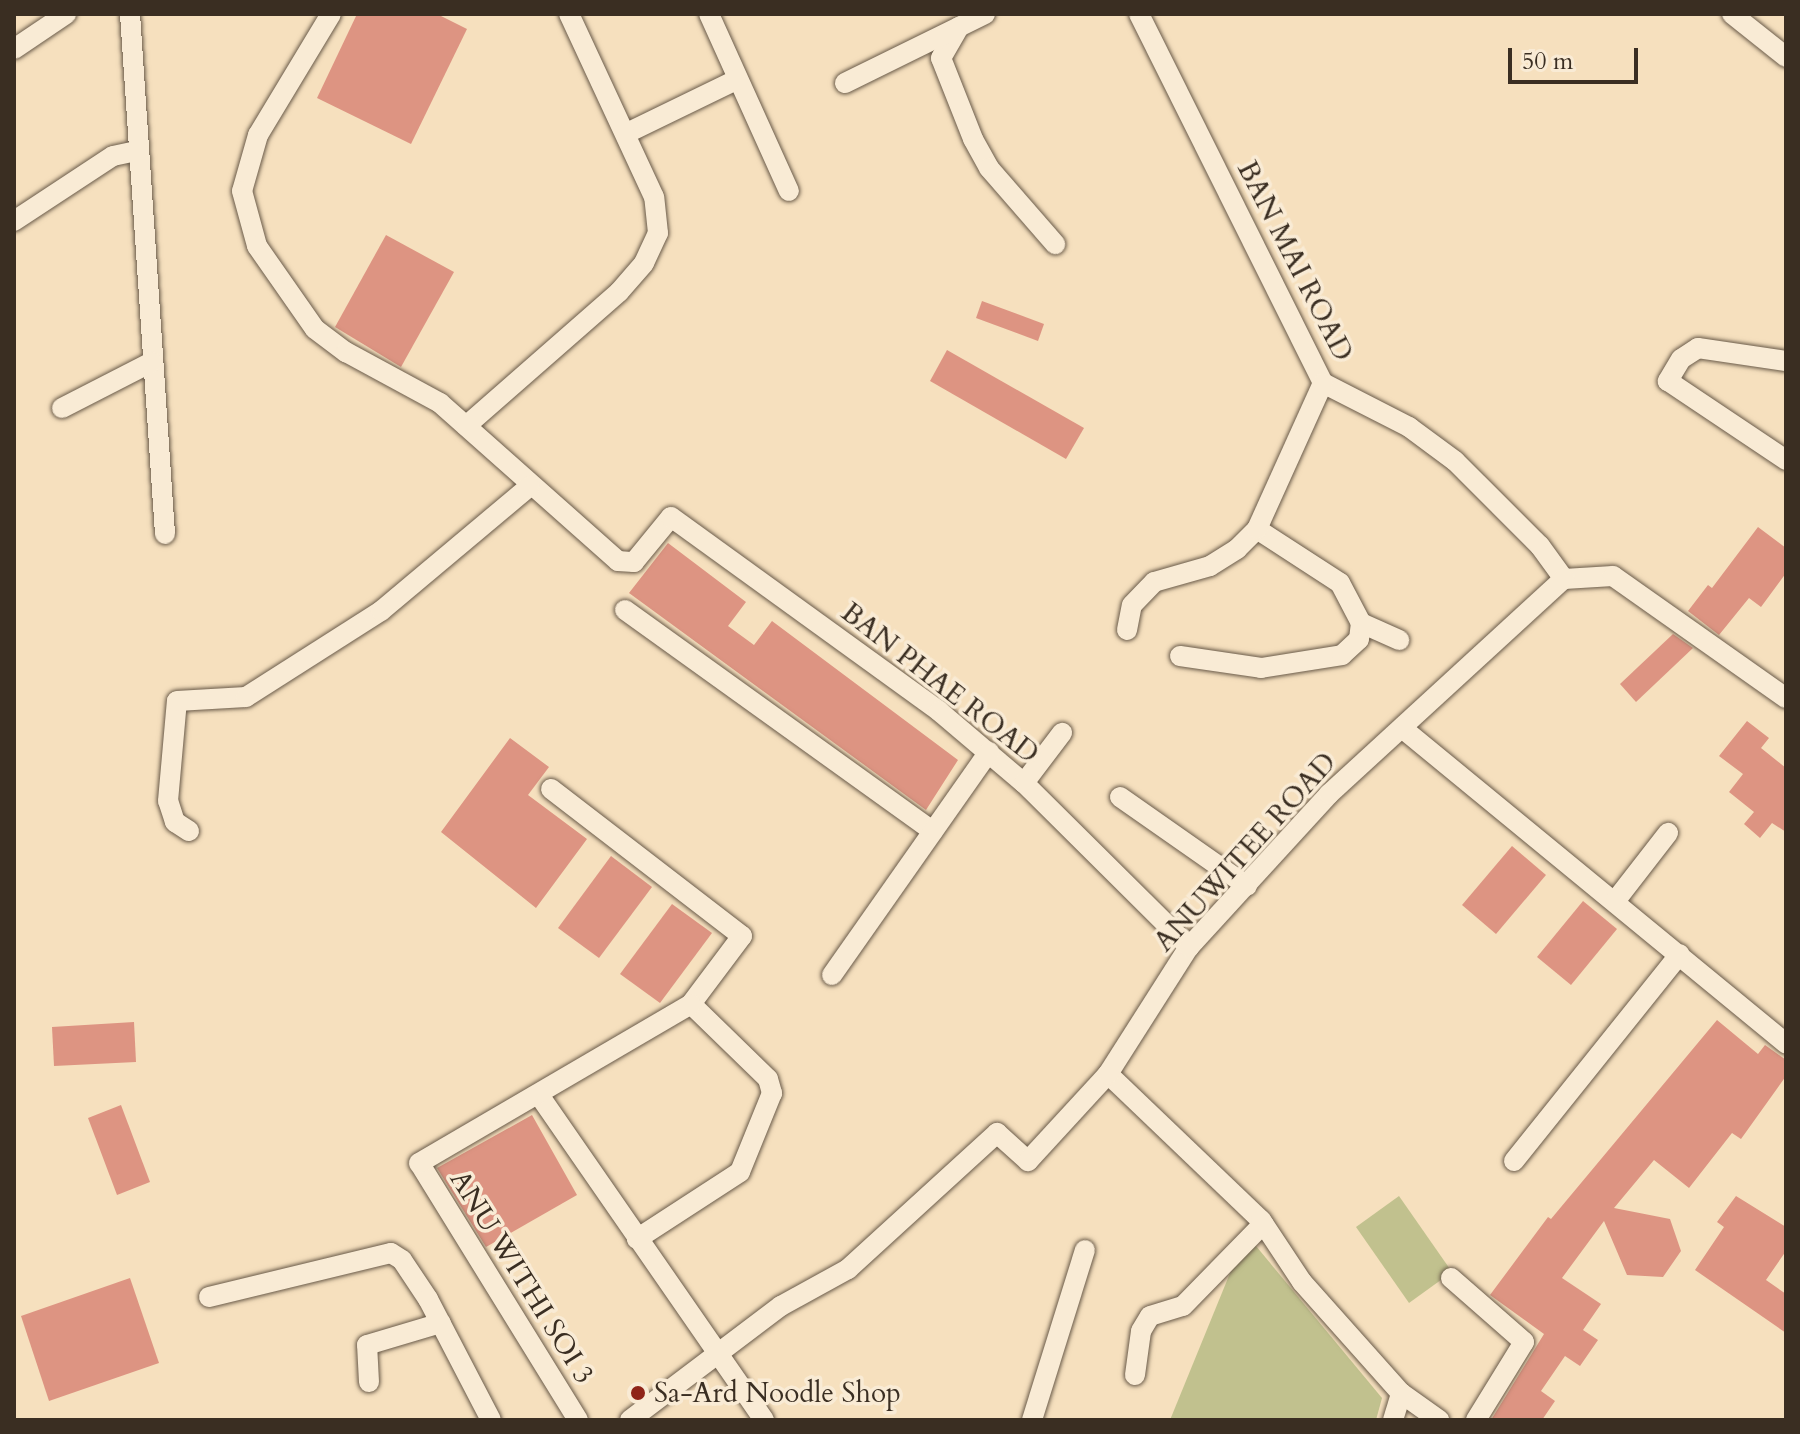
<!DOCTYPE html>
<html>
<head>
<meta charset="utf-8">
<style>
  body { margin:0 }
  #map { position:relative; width:1800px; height:1434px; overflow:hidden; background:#f6e0be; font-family:Cardo,serif }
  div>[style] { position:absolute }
  .green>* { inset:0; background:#c1c18e }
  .building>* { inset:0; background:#dd9482 }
  .roads { filter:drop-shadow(0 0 2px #695a49) drop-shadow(0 0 2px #695a49) }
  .minor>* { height:20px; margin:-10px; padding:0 10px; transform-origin:10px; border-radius:10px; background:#f9ebd5 }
  .dots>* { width:22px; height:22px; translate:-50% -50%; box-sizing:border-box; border:4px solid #f9ebd5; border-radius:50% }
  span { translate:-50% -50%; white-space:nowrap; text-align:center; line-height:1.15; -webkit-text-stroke:7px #f9ebd5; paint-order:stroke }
  .street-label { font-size:28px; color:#3a2e22 }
  .poi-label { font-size:28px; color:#3a2e22 }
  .left { translate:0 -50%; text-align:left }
  .frame { position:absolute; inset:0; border:16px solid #3a2e22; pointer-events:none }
  .scale { position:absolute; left:1508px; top:48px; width:130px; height:36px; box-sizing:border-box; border:4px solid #3a2e22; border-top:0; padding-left:10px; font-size:24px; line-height:28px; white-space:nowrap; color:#3a2e22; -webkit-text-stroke:6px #f9ebd5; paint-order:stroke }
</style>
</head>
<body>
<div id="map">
  <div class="green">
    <i style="clip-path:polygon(1399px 1196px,1452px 1272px,1409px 1303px,1356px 1227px)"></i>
    <i style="clip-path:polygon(1246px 1234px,1382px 1398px,1376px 1420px,1170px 1420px)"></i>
  </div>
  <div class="building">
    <i style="clip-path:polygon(357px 14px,437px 14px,467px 29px,411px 144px,317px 98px)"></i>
    <i style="clip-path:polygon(386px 235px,454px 272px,401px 367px,335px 327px)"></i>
    <i style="clip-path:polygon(982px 301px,1044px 324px,1038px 341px,976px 318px)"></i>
    <i style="clip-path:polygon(947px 350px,1084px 428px,1066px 459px,930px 381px)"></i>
    <i style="clip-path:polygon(1758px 527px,1786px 548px,1786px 573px,1761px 607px,1749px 598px,1719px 635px,1688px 611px,1708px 585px,1712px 588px)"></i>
    <i style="clip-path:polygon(668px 543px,746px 602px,728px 626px,754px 645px,772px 621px,958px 760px,926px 810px,629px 593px)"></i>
    <i style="clip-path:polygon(1673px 634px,1693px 648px,1636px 702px,1620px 684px)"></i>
    <i style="clip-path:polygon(1747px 721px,1769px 738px,1761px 748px,1786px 768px,1786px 832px,1772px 823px,1760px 838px,1744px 824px,1754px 812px,1729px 792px,1743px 774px,1719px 756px)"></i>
    <i style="clip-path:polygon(510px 738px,549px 767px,528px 795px,587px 839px,536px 908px,441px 832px)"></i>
    <i style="clip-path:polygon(1512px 846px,1546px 875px,1496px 934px,1462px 905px)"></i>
    <i style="clip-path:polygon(611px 856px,652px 887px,599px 958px,558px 928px)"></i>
    <i style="clip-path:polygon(1583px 901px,1617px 929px,1571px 985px,1537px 957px)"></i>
    <i style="clip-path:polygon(672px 904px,712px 933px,660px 1003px,620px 974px)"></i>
    <i style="clip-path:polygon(1717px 1020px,1758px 1054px,1765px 1045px,1786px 1060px,1786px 1076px,1741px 1139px,1732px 1133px,1689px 1188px,1654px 1160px,1614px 1208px,1670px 1219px,1681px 1251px,1663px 1277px,1627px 1275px,1604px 1221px,1562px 1278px,1601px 1304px,1583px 1330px,1598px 1340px,1580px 1366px,1565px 1356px,1541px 1391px,1555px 1401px,1542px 1420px,1491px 1420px,1544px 1334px,1490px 1295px,1548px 1217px,1551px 1219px)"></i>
    <i style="clip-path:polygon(134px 1022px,136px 1062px,54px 1066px,52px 1027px)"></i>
    <i style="clip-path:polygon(121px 1105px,150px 1182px,117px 1195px,88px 1118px)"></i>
    <i style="clip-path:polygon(532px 1115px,577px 1195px,486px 1247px,437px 1168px)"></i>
    <i style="clip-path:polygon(1736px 1196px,1786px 1227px,1786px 1251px,1766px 1280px,1786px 1294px,1786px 1333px,1695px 1270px,1724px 1227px,1717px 1222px)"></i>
    <i style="clip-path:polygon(130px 1278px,159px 1363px,49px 1401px,21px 1316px)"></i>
  </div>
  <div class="roads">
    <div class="minor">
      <i style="left:130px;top:14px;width:521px;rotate:86.15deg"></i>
      <i style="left:331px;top:14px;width:141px;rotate:121.1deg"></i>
      <i style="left:258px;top:135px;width:58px;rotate:105.9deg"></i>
      <i style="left:242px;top:191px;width:57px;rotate:74.7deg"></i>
      <i style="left:257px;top:246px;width:101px;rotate:55.1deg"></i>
      <i style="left:315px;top:329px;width:39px;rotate:37deg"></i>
      <i style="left:346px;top:352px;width:107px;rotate:28.5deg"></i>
      <i style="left:440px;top:403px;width:238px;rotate:41.6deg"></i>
      <i style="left:618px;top:561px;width:16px;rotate:4deg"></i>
      <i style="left:634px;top:562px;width:58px;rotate:-50.6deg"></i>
      <i style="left:671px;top:517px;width:331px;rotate:35.9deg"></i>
      <i style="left:939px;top:711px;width:111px;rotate:40.3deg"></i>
      <i style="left:1024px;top:783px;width:233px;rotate:44.8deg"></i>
      <i style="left:709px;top:14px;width:194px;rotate:65.7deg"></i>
      <i style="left:1139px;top:14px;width:412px;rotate:63.5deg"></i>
      <i style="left:1323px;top:383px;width:97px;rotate:27.1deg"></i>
      <i style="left:1409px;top:427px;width:57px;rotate:36.5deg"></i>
      <i style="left:1455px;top:461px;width:120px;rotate:45deg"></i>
      <i style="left:1540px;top:546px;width:41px;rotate:54deg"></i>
      <i style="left:1732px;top:14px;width:69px;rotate:38.5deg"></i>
      <i style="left:959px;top:27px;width:36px;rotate:120deg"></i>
      <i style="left:941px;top:58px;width:87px;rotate:68.4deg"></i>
      <i style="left:973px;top:139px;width:33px;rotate:61deg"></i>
      <i style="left:989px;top:168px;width:101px;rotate:49deg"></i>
      <i style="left:14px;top:49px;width:63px;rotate:-33.9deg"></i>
      <i style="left:845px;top:83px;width:156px;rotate:-26.2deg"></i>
      <i style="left:627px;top:133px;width:123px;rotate:-25.9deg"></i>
      <i style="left:14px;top:221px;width:118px;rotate:-33.3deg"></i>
      <i style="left:113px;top:156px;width:25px;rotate:-12deg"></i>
      <i style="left:1786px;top:361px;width:89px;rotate:-171.6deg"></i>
      <i style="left:1698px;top:348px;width:20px;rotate:147deg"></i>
      <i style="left:1681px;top:359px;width:26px;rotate:121deg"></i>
      <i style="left:1668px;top:381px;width:142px;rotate:33.8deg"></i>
      <i style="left:62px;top:408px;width:101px;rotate:-27.1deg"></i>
      <i style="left:466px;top:426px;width:203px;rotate:-41.2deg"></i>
      <i style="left:619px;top:292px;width:38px;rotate:-49deg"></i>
      <i style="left:644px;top:263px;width:33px;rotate:-65deg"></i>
      <i style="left:658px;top:233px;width:36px;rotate:-96deg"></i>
      <i style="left:654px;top:197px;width:202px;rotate:-114.9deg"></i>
      <i style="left:1564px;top:579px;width:49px;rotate:-3.5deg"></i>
      <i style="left:1613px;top:576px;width:212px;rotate:35.2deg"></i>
      <i style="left:625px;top:610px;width:379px;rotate:35.7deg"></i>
      <i style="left:1361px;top:623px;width:42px;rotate:24.1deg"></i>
      <i style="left:1127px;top:630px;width:25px;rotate:-79deg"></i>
      <i style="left:1132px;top:605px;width:32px;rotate:-46deg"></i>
      <i style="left:1154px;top:582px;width:58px;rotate:-15.9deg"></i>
      <i style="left:1210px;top:566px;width:32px;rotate:-32deg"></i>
      <i style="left:1237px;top:549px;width:28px;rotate:-45deg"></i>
      <i style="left:1180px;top:656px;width:82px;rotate:8.4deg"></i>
      <i style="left:1261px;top:668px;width:82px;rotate:-9.1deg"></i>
      <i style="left:1342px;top:655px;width:23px;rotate:-43deg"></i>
      <i style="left:1359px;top:639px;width:16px;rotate:-83deg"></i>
      <i style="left:1361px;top:623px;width:45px;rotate:-117.7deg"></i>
      <i style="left:1340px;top:583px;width:99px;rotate:-147deg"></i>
      <i style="left:1257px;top:529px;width:160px;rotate:-65.7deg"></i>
      <i style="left:1402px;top:728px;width:497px;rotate:39.4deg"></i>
      <i style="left:1024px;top:783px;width:63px;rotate:-52.8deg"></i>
      <i style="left:551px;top:789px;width:241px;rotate:37.6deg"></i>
      <i style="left:742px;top:936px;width:85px;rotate:126.9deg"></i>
      <i style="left:691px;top:1004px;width:107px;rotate:44.2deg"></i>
      <i style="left:768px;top:1079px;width:15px;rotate:74deg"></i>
      <i style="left:772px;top:1093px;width:85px;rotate:112.1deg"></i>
      <i style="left:740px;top:1172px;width:123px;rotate:147deg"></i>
      <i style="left:1120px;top:797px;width:155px;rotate:35deg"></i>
      <i style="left:189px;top:831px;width:17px;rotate:-147deg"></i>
      <i style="left:175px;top:822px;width:22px;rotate:-108deg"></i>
      <i style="left:168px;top:801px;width:100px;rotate:-84.9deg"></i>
      <i style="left:177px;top:701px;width:69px;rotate:-3.3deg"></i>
      <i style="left:246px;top:697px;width:160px;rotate:-32.5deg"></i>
      <i style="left:381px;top:611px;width:194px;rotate:-40deg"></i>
      <i style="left:1616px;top:900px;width:85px;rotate:-52.2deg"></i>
      <i style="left:832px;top:975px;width:273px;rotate:-54.9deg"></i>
      <i style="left:1108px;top:1074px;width:211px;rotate:43.7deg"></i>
      <i style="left:1261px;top:1220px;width:74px;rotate:56.5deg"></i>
      <i style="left:1302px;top:1282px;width:149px;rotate:48.3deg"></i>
      <i style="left:1401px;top:1393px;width:47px;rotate:35.4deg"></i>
      <i style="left:539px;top:1095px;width:395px;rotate:55.3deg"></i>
      <i style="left:1514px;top:1161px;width:265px;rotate:-51.3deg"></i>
      <i style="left:1451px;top:1278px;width:97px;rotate:41.2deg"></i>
      <i style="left:1524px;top:1342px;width:92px;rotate:121.6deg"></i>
      <i style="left:209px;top:1297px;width:187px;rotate:-13.6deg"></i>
      <i style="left:391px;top:1253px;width:13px;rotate:32deg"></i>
      <i style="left:402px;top:1260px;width:47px;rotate:56.3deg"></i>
      <i style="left:428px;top:1299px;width:136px;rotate:62.5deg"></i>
      <i style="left:1135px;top:1375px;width:44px;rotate:-82.2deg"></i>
      <i style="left:1141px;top:1331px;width:17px;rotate:-59deg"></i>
      <i style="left:1150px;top:1316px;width:34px;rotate:-17deg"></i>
      <i style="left:1183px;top:1306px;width:115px;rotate:-45.7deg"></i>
      <i style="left:369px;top:1382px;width:37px;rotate:-93deg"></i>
      <i style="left:367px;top:1345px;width:77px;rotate:-16.6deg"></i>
      <i style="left:578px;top:1420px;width:302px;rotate:-121.7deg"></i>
      <i style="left:419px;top:1163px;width:315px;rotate:-30.3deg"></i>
      <i style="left:630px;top:1420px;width:189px;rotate:-37.1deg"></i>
      <i style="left:781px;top:1306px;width:77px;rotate:-28.9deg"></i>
      <i style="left:848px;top:1269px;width:202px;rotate:-42.4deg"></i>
      <i style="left:997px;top:1133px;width:42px;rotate:42.1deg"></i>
      <i style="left:1028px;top:1161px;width:118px;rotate:-47.4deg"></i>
      <i style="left:1108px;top:1074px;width:151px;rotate:-57.5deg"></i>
      <i style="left:1189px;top:947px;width:207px;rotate:-47.5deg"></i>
      <i style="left:1329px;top:794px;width:319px;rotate:-42.5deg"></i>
      <i style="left:1032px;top:1420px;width:178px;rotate:-72.7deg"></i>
      <i style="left:1393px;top:1420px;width:28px;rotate:-73deg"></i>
    </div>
  </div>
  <div class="dots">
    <i style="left:638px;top:1393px;background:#8f2418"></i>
  </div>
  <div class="street-label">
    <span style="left:1295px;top:261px;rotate:63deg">BAN MAI ROAD</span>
    <span style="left:940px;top:683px;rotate:38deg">BAN PHAE ROAD</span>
    <span style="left:1245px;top:852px;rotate:-48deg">ANUWITEE ROAD</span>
    <span style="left:522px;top:1277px;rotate:58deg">ANU WITHI SOI 3</span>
  </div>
  <div class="poi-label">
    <span class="left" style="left:654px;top:1393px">Sa-Ard Noodle Shop</span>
  </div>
  <div class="frame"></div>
  <div class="scale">50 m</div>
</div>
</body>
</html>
